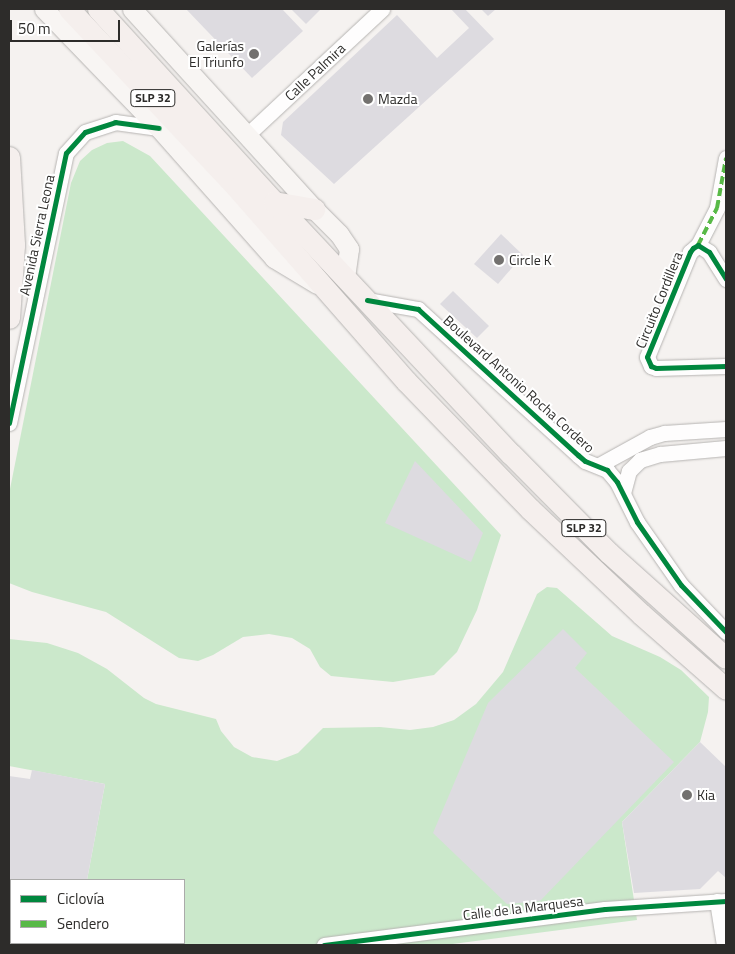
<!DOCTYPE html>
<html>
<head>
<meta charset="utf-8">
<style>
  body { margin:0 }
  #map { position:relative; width:735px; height:954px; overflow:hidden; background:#f5f2f0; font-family:"Titillium Web",sans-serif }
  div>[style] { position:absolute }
  .green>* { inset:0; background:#cbe8cb }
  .building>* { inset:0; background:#dddbe0 }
  .roads { filter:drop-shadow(0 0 1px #b6b4b2) drop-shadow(0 0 1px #b6b4b2) }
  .minor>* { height:15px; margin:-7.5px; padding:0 7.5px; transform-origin:7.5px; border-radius:7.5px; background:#fefdfd }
  .major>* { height:19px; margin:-9.5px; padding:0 9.5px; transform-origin:9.5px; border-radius:9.5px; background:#f8f5f3 }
  .highway>* { height:21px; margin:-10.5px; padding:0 10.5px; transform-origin:10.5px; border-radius:10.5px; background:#f5efed }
  .quiet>* { height:4px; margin-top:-2px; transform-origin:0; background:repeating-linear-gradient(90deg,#58b947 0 8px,transparent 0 12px) }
  .cycleway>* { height:5px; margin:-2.5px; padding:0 2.5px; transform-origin:2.5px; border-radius:2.5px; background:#00873e }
  .dots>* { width:14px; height:14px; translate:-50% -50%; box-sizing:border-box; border:2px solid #fff; border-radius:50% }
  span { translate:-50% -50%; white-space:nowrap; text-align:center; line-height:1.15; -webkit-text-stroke:4px #fff; paint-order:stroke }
  .shield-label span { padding:1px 4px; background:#fff; border:1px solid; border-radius:4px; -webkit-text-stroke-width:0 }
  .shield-label { font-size:12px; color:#2d2c2a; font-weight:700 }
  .poi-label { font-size:14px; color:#2d2c2a }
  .right { translate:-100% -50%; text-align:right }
  .left { translate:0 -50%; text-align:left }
  .street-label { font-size:14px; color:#2d2c2a }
  .frame { position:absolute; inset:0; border:10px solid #2d2c2a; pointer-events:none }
  .legend { position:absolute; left:10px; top:879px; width:175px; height:65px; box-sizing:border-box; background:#fff; border:1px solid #ababaa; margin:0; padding:6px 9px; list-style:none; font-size:15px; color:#2d2c2a }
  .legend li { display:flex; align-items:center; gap:10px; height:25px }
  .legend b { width:25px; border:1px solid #ababaa }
  .scale { position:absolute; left:10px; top:20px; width:110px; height:22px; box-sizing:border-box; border:2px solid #2d2c2a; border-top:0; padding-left:6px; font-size:15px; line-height:18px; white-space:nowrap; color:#2d2c2a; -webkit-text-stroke:4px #fff; paint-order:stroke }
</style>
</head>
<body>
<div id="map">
  <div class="green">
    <i style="clip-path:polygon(123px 141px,150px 156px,501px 535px,477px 610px,457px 652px,434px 675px,393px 682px,331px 676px,320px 667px,310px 649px,292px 638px,269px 634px,243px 637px,213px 655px,198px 661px,179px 658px,106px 612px,32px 592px,9px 583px,9px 494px,71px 183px,80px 161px,92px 150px,107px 143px)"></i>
    <i style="clip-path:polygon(547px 587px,557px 588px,612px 636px,660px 657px,681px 670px,709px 697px,708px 712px,700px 742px,622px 822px,637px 920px,445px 945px,77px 945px,77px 943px,184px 943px,184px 880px,87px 880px,105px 784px,9px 766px,9px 639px,47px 643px,78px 653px,107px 669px,144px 698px,156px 704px,216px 719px,221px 731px,234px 747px,252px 757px,277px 761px,298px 753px,323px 728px,380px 727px,410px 730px,433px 727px,454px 720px,476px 704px,503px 672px,537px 594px)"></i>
  </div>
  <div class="building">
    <i style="clip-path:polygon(186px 9px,282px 9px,303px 31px,252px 78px)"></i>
    <i style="clip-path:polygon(291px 9px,321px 9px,306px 24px)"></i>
    <i style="clip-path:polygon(451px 9px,465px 9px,494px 39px,334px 184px,281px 135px,283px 122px,397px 15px,437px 58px,469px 28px)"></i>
    <i style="clip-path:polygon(481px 9px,496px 9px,488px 16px)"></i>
    <i style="clip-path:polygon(501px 234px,523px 255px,498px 284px,474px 264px)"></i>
    <i style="clip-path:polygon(453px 291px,489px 326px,477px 338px,440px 304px)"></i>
    <i style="clip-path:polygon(415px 461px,483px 533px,471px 562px,385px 523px)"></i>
    <i style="clip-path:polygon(563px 629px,587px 653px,575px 668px,674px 762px,540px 901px,507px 904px,433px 833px,488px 703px)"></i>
    <i style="clip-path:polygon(700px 742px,726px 767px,726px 878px,718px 871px,700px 889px,634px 893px,622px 822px)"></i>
    <i style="clip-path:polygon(32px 770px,105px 784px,87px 880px,11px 880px,11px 943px,50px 943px,50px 945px,9px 945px,9px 776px,30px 779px)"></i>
  </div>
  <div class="roads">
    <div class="minor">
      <i style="left:247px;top:135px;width:185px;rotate:-43deg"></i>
      <i style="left:726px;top:158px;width:51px;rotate:100.2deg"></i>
      <i style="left:717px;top:208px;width:42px;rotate:117.2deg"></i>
      <i style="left:698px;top:245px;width:11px;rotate:139deg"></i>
      <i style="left:690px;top:252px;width:113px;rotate:112.3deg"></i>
      <i style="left:647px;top:357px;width:10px;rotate:66deg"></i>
      <i style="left:651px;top:366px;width:5px;rotate:22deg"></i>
      <i style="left:656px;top:368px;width:70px;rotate:-1.6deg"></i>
      <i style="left:698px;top:245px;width:13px;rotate:32deg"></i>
      <i style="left:709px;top:252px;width:32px;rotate:58deg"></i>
      <i style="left:367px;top:300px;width:52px;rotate:10deg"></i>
      <i style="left:418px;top:309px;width:217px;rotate:42.4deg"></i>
      <i style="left:578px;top:455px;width:9px;rotate:41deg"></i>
      <i style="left:585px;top:461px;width:24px;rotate:22deg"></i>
      <i style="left:607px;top:470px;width:16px;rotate:50deg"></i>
      <i style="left:617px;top:482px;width:45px;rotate:63.4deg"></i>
      <i style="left:637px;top:522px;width:77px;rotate:55.1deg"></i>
      <i style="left:681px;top:585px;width:65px;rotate:46.2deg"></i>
      <i style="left:9px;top:423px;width:276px;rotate:-78.1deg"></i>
      <i style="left:66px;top:153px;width:28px;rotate:-48deg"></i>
      <i style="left:85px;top:132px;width:32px;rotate:-18deg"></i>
      <i style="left:115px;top:122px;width:44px;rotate:7.8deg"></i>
      <i style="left:599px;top:465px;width:58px;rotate:-28.8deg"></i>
      <i style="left:650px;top:437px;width:15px;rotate:-16deg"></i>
      <i style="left:664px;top:433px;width:62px;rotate:-3.7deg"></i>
      <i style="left:623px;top:493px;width:23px;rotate:-75deg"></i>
      <i style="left:629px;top:471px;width:16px;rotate:-45deg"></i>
      <i style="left:640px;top:460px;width:21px;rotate:-17deg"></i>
      <i style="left:660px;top:454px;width:66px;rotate:-5.2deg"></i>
      <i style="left:717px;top:901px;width:45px;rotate:81deg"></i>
      <i style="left:324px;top:945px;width:283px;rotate:-7.3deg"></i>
      <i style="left:605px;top:909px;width:121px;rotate:-3.8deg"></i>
    </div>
    <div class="major">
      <i style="left:44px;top:9px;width:165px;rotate:46deg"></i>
      <i style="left:159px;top:128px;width:174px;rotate:48.5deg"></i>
      <i style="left:274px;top:258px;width:50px;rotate:31.2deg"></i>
      <i style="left:132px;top:9px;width:270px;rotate:47.7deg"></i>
      <i style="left:314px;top:209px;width:35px;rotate:45deg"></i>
      <i style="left:339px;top:234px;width:18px;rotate:56deg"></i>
      <i style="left:349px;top:249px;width:27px;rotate:98deg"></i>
    </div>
    <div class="highway">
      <i style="left:69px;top:9px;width:245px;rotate:46.8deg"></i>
      <i style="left:237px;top:188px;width:257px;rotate:48.8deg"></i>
      <i style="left:406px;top:381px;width:178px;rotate:45.9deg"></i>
      <i style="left:530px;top:509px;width:153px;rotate:43.4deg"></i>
      <i style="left:641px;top:614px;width:113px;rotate:41.4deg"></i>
      <i style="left:98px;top:9px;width:261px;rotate:47.6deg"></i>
      <i style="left:274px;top:202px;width:346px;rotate:46.8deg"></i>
      <i style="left:511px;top:454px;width:139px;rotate:45.3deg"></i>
      <i style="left:609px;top:553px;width:157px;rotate:41.9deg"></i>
      <i style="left:9px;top:157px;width:88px;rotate:86.7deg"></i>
      <i style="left:14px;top:245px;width:73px;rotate:93.9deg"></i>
      <i style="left:274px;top:202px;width:41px;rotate:9.9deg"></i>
    </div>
  </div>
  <div class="quiet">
    <i style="left:698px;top:245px;width:42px;rotate:-62.8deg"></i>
    <i style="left:717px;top:208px;width:51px;rotate:-79.8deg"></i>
  </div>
  <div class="cycleway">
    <i style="left:726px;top:279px;width:32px;rotate:-122deg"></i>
    <i style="left:709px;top:252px;width:13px;rotate:-148deg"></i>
    <i style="left:698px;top:245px;width:6px;rotate:149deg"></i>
    <i style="left:693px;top:248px;width:5px;rotate:127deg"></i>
    <i style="left:690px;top:252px;width:113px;rotate:112.3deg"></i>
    <i style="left:647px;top:357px;width:10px;rotate:66deg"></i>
    <i style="left:651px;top:366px;width:5px;rotate:22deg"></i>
    <i style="left:656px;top:368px;width:70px;rotate:-1.6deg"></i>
    <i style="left:367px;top:300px;width:52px;rotate:10deg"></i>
    <i style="left:418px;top:309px;width:217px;rotate:42.4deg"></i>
    <i style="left:578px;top:455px;width:9px;rotate:41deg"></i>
    <i style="left:585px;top:461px;width:24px;rotate:22deg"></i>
    <i style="left:607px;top:470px;width:16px;rotate:50deg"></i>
    <i style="left:617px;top:482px;width:45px;rotate:63.4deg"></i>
    <i style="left:637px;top:522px;width:77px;rotate:55.1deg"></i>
    <i style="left:681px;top:585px;width:65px;rotate:46.2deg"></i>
    <i style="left:9px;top:423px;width:276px;rotate:-78.1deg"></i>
    <i style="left:66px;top:153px;width:28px;rotate:-48deg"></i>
    <i style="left:85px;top:132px;width:32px;rotate:-18deg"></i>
    <i style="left:115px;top:122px;width:44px;rotate:7.8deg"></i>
    <i style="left:324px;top:945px;width:283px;rotate:-7.3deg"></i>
    <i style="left:605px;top:909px;width:121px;rotate:-3.8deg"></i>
  </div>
  <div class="dots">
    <i style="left:254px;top:54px;background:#73716f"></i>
    <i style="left:368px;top:99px;background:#73716f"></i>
    <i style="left:499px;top:260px;background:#73716f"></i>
    <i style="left:687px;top:795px;background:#73716f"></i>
  </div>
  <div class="shield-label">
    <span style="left:153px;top:98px">SLP 32</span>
    <span style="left:584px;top:528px">SLP 32</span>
  </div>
  <div class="poi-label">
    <span class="right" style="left:244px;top:54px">Galerías<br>El Triunfo</span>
    <span class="left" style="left:378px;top:99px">Mazda</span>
    <span class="left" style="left:509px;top:260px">Circle K</span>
    <span class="left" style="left:697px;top:795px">Kia</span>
  </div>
  <div class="street-label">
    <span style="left:315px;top:72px;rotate:-43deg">Calle Palmira</span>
    <span style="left:37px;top:235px;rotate:-78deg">Avenida Sierra Leona</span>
    <span style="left:659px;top:300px;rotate:-68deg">Circuito Cordillera</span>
    <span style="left:519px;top:384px;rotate:42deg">Boulevard Antonio Rocha Cordero</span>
    <span style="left:523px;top:908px;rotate:-7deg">Calle de la Marquesa</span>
  </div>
  <div class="frame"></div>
  <ul class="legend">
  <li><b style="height:6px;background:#00873e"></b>Ciclovía</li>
  <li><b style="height:6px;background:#58b947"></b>Sendero</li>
  </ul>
  <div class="scale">50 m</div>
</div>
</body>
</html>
